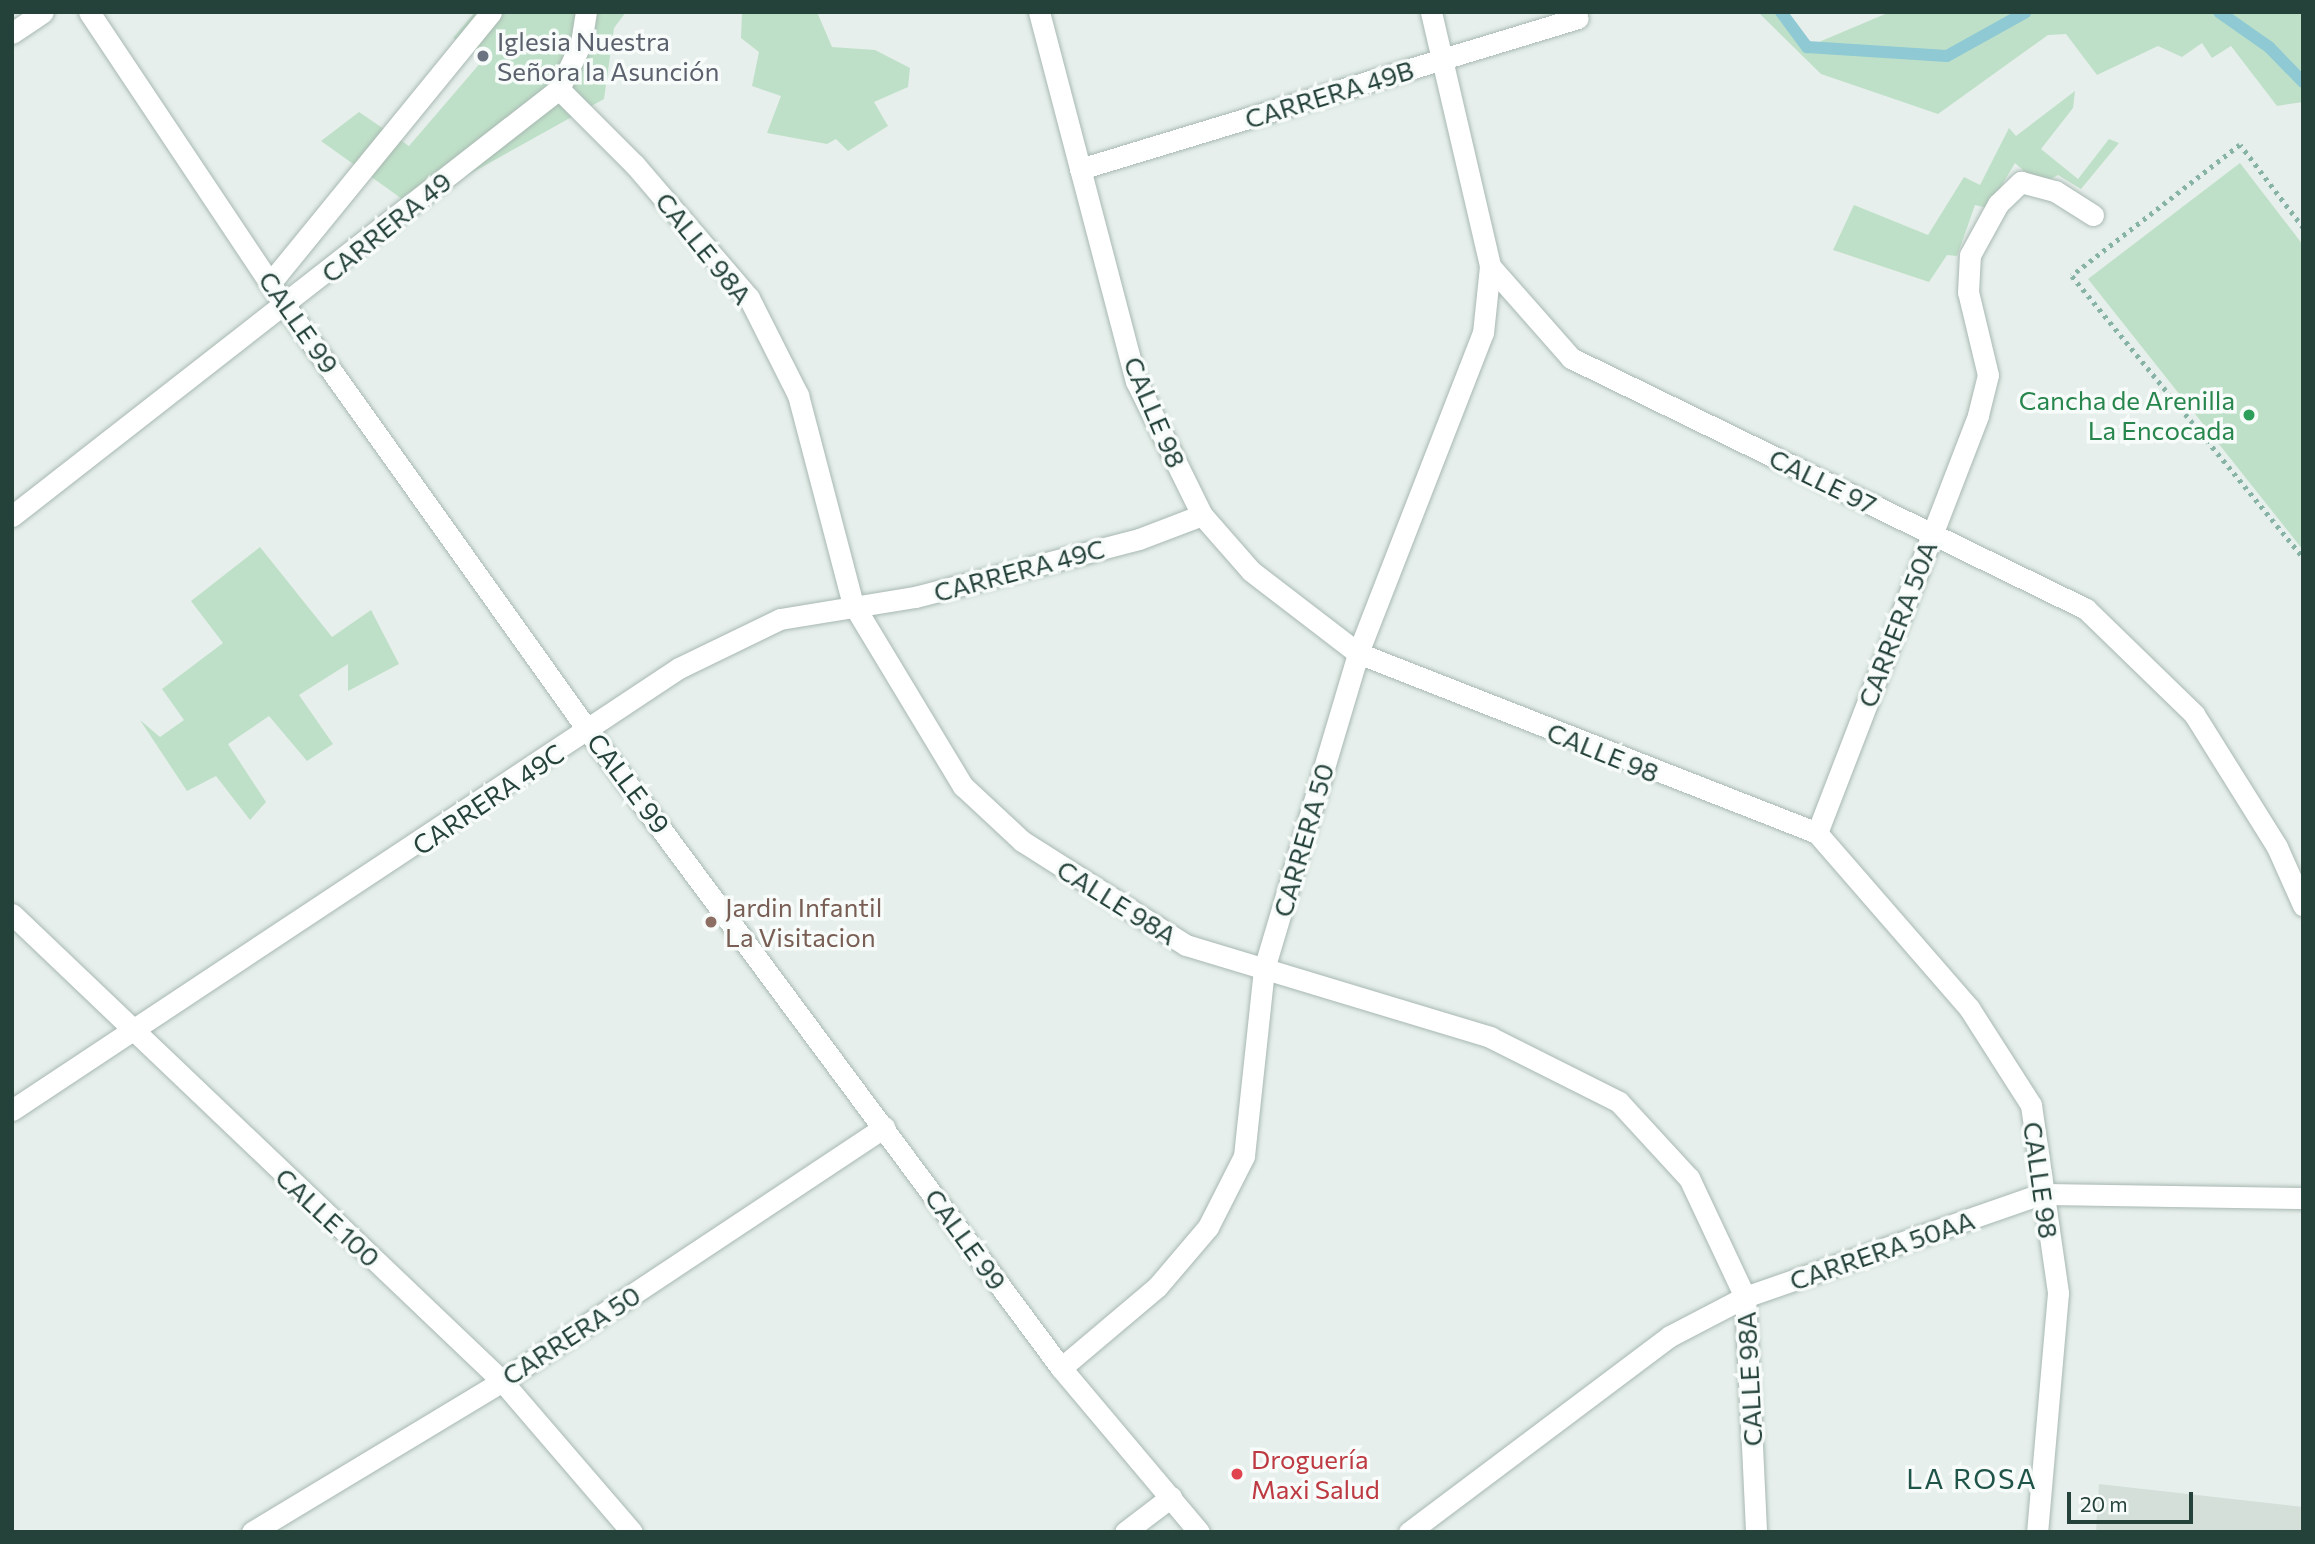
<!DOCTYPE html>
<html>
<head>
<meta charset="utf-8">
<style>
  body { margin:0 }
  #map { position:relative; width:2315px; height:1544px; overflow:hidden; background:#e6efeb; font-family:Commissioner,sans-serif }
  div>[style] { position:absolute }
  .built>* { inset:0; background:#d4dfda }
  .green>* { inset:0; background:#bfe0c8 }
  .stream>* { height:12px; margin:-6px; padding:0 6px; transform-origin:6px; border-radius:6px; background:#8ec9d4 }
  .path>* { height:4.5px; margin-top:-2.25px; transform-origin:0; background:repeating-linear-gradient(90deg,#86b3a5 0 3.5px,transparent 0 8.5px) }
  .roads { filter:drop-shadow(0 0 2px #a8b8b2) drop-shadow(0 0 2px #a8b8b2) }
  .minor>* { height:21px; margin:-10.5px; padding:0 10.5px; transform-origin:10.5px; border-radius:10.5px; background:#fff }
  .dots>* { width:19px; height:19px; translate:-50% -50%; box-sizing:border-box; border:4px solid #f7fbf9; border-radius:50% }
  span { translate:-50% -50%; white-space:nowrap; text-align:center; line-height:1.15; -webkit-text-stroke:7px #f7fbf9; paint-order:stroke }
  .worship-label { font-size:26px; color:#5b616d }
  .left { translate:0 -50%; text-align:left }
  .street-label { font-size:26px; color:#24423a }
  .leisure-label { font-size:26px; color:#27864d }
  .right { translate:-100% -50%; text-align:right }
  .education-label { font-size:26px; color:#785e54 }
  .health-label { font-size:26px; color:#be3a42 }
  .neighbourhood-label { font-size:28px; color:#1f5548; letter-spacing:2px }
  .frame { position:absolute; inset:0; border:14px solid #24423a; pointer-events:none }
  .scale { position:absolute; left:2067px; top:1492px; width:126px; height:32px; box-sizing:border-box; border:4px solid #24423a; border-top:0; padding-left:9px; font-size:21px; line-height:24px; white-space:nowrap; color:#24423a; -webkit-text-stroke:5px #f7fbf9; paint-order:stroke }
</style>
</head>
<body>
<div id="map">
  <div class="built">
    <i style="clip-path:polygon(2099px 1484px,2303px 1507px,2303px 1532px,2096px 1532px)"></i>
  </div>
  <div class="green">
    <i style="clip-path:polygon(475px 12px,626px 12px,614px 28px,604px 99px,412px 206px,321px 141px,359px 112px,409px 146px,488px 54px,453px 38px)"></i>
    <i style="clip-path:polygon(742px 12px,817px 12px,832px 47px,875px 50px,910px 68px,908px 87px,874px 102px,888px 126px,848px 151px,836px 139px,827px 144px,767px 133px,781px 96px,752px 86px,759px 52px,741px 38px)"></i>
    <i style="clip-path:polygon(1758px 12px,1781px 12px,1807px 47px,1890px 12px,2303px 12px,2303px 102px,2277px 106px,2231px 46px,2212px 58px,2202px 43px,2182px 57px,2158px 46px,2097px 75px,2066px 34px,2048px 35px,1938px 114px,1821px 74px)"></i>
    <i style="clip-path:polygon(2075px 91px,2073px 108px,2041px 149px,2078px 179px,2109px 139px,2119px 143px,2081px 189px,2058px 175px,2040px 185px,2015px 163px,1988px 208px,1975px 205px,1957px 256px,1947px 255px,1929px 282px,1833px 250px,1854px 205px,1928px 235px,1964px 177px,1980px 185px,2009px 128px,2016px 136px)"></i>
    <i style="clip-path:polygon(2240px 163px,2303px 245px,2303px 550px,2088px 279px)"></i>
    <i style="clip-path:polygon(260px 547px,332px 637px,371px 610px,399px 664px,348px 691px,348px 664px,299px 695px,333px 744px,307px 761px,269px 716px,228px 744px,266px 802px,250px 820px,216px 776px,187px 791px,140px 720px,160px 737px,184px 720px,162px 689px,223px 643px,191px 601px)"></i>
  </div>
  <div class="stream">
    <i style="left:1781px;top:12px;width:44px;rotate:53.4deg"></i>
    <i style="left:1807px;top:47px;width:140px;rotate:3.7deg"></i>
    <i style="left:1947px;top:56px;width:90px;rotate:-29.1deg"></i>
    <i style="left:2219px;top:12px;width:61px;rotate:35deg"></i>
    <i style="left:2269px;top:47px;width:49px;rotate:45.8deg"></i>
  </div>
  <div class="path">
    <i style="left:2303px;top:228px;width:104px;rotate:-127.2deg"></i>
    <i style="left:2240px;top:145px;width:213px;rotate:142.1deg"></i>
    <i style="left:2072px;top:276px;width:364px;rotate:50.6deg"></i>
  </div>
  <div class="roads">
    <div class="minor">
      <i style="left:89px;top:12px;width:355px;rotate:56.3deg"></i>
      <i style="left:286px;top:307px;width:522px;rotate:54.51deg"></i>
      <i style="left:589px;top:732px;width:792px;rotate:53.42deg"></i>
      <i style="left:1061px;top:1368px;width:214px;rotate:49.9deg"></i>
      <i style="left:1039px;top:12px;width:382px;rotate:75.3deg"></i>
      <i style="left:1136px;top:381px;width:149px;rotate:63.8deg"></i>
      <i style="left:1202px;top:515px;width:74px;rotate:48.8deg"></i>
      <i style="left:1251px;top:571px;width:135px;rotate:37.5deg"></i>
      <i style="left:1358px;top:653px;width:493px;rotate:21.4deg"></i>
      <i style="left:1817px;top:833px;width:232px;rotate:49deg"></i>
      <i style="left:1969px;top:1008px;width:115px;rotate:57.4deg"></i>
      <i style="left:2031px;top:1105px;width:190px;rotate:81.8deg"></i>
      <i style="left:2058px;top:1293px;width:240px;rotate:95deg"></i>
      <i style="left:1431px;top:12px;width:261px;rotate:76.9deg"></i>
      <i style="left:1490px;top:266px;width:123px;rotate:48.6deg"></i>
      <i style="left:1571px;top:358px;width:573px;rotate:25.98deg"></i>
      <i style="left:2086px;top:609px;width:151px;rotate:44.2deg"></i>
      <i style="left:2194px;top:714px;width:157px;rotate:58deg"></i>
      <i style="left:2277px;top:847px;width:64px;rotate:65.9deg"></i>
      <i style="left:12px;top:33px;width:37px;rotate:-34deg"></i>
      <i style="left:559px;top:89px;width:107px;rotate:45deg"></i>
      <i style="left:635px;top:165px;width:175px;rotate:49.4deg"></i>
      <i style="left:749px;top:298px;width:109px;rotate:63.2deg"></i>
      <i style="left:798px;top:395px;width:216px;rotate:75.3deg"></i>
      <i style="left:853px;top:604px;width:213px;rotate:58.9deg"></i>
      <i style="left:963px;top:786px;width:81px;rotate:43deg"></i>
      <i style="left:1022px;top:841px;width:194px;rotate:32.4deg"></i>
      <i style="left:1186px;top:945px;width:318px;rotate:16.8deg"></i>
      <i style="left:1490px;top:1037px;width:144px;rotate:26.7deg"></i>
      <i style="left:1619px;top:1102px;width:103px;rotate:47.4deg"></i>
      <i style="left:1689px;top:1178px;width:132px;rotate:64.8deg"></i>
      <i style="left:1745px;top:1297px;width:235px;rotate:87.3deg"></i>
      <i style="left:1080px;top:169px;width:520px;rotate:-16.87deg"></i>
      <i style="left:271px;top:282px;width:348px;rotate:-50.8deg"></i>
      <i style="left:12px;top:516px;width:694px;rotate:-37.98deg"></i>
      <i style="left:559px;top:89px;width:51px;rotate:-64.4deg"></i>
      <i style="left:581px;top:43px;width:31px;rotate:-81deg"></i>
      <i style="left:1817px;top:833px;width:448px;rotate:-68.9deg"></i>
      <i style="left:1978px;top:415px;width:41px;rotate:-76deg"></i>
      <i style="left:1988px;top:375px;width:85px;rotate:-103.5deg"></i>
      <i style="left:1968px;top:292px;width:37px;rotate:-87deg"></i>
      <i style="left:1970px;top:255px;width:58px;rotate:-61.2deg"></i>
      <i style="left:1998px;top:204px;width:32px;rotate:-44deg"></i>
      <i style="left:2021px;top:182px;width:35px;rotate:15deg"></i>
      <i style="left:2055px;top:191px;width:45px;rotate:32.3deg"></i>
      <i style="left:12px;top:914px;width:677px;rotate:43.62deg"></i>
      <i style="left:502px;top:1381px;width:199px;rotate:49.3deg"></i>
      <i style="left:12px;top:1110px;width:800px;rotate:-33.53deg"></i>
      <i style="left:679px;top:668px;width:112px;rotate:-25.9deg"></i>
      <i style="left:780px;top:619px;width:137px;rotate:-9.3deg"></i>
      <i style="left:915px;top:597px;width:231px;rotate:-14.5deg"></i>
      <i style="left:1139px;top:539px;width:67px;rotate:-20.9deg"></i>
      <i style="left:1061px;top:1368px;width:126px;rotate:-40.2deg"></i>
      <i style="left:1157px;top:1287px;width:79px;rotate:-49.6deg"></i>
      <i style="left:1208px;top:1227px;width:80px;rotate:-63.1deg"></i>
      <i style="left:1244px;top:1156px;width:188px;rotate:-83.9deg"></i>
      <i style="left:1264px;top:969px;width:330px;rotate:-73.4deg"></i>
      <i style="left:1358px;top:653px;width:344px;rotate:-68.7deg"></i>
      <i style="left:1483px;top:333px;width:67px;rotate:-84deg"></i>
      <i style="left:252px;top:1532px;width:292px;rotate:-31.1deg"></i>
      <i style="left:502px;top:1381px;width:459px;rotate:-33.6deg"></i>
      <i style="left:1125px;top:1532px;width:58px;rotate:-37.3deg"></i>
      <i style="left:1409px;top:1532px;width:326px;rotate:-36.9deg"></i>
      <i style="left:1670px;top:1336px;width:85px;rotate:-27.5deg"></i>
      <i style="left:1745px;top:1297px;width:313px;rotate:-19.2deg"></i>
      <i style="left:2041px;top:1194px;width:262px;rotate:0.9deg"></i>
    </div>
  </div>
  <div class="dots">
    <i style="left:483px;top:56px;background:#6b7280"></i>
    <i style="left:2249px;top:415px;background:#2e9e5b"></i>
    <i style="left:711px;top:922px;background:#8d6e63"></i>
    <i style="left:1237px;top:1474px;background:#e0444e"></i>
  </div>
  <div class="worship-label">
    <span class="left" style="left:497px;top:56px">Iglesia Nuestra<br>Señora la Asunción</span>
  </div>
  <div class="street-label">
    <span style="left:1329px;top:94px;rotate:-17deg">CARRERA 49B</span>
    <span style="left:386px;top:227px;rotate:-39deg">CARRERA 49</span>
    <span style="left:704px;top:248px;rotate:51deg">CALLE 98A</span>
    <span style="left:299px;top:322px;rotate:55deg">CALLE 99</span>
    <span style="left:1155px;top:412px;rotate:67deg">CALLE 98</span>
    <span style="left:1823px;top:481px;rotate:26deg">CALLE 97</span>
    <span style="left:1019px;top:570px;rotate:-15deg">CARRERA 49C</span>
    <span style="left:1897px;top:624px;rotate:-69deg">CARRERA 50A</span>
    <span style="left:1603px;top:752px;rotate:22deg">CALLE 98</span>
    <span style="left:629px;top:783px;rotate:53deg">CALLE 99</span>
    <span style="left:488px;top:799px;rotate:-34deg">CARRERA 49C</span>
    <span style="left:1303px;top:840px;rotate:-74deg">CARRERA 50</span>
    <span style="left:1117px;top:902px;rotate:32deg">CALLE 98A</span>
    <span style="left:2041px;top:1180px;rotate:82deg">CALLE 98</span>
    <span style="left:328px;top:1217px;rotate:43deg">CALLE 100</span>
    <span style="left:966px;top:1239px;rotate:54deg">CALLE 99</span>
    <span style="left:1882px;top:1250px;rotate:-19deg">CARRERA 50AA</span>
    <span style="left:571px;top:1335px;rotate:-33deg">CARRERA 50</span>
    <span style="left:1749px;top:1379px;rotate:-93deg">CALLE 98A</span>
  </div>
  <div class="leisure-label">
    <span class="right" style="left:2235px;top:415px">Cancha de Arenilla<br>La Encocada</span>
  </div>
  <div class="education-label">
    <span class="left" style="left:725px;top:922px">Jardin Infantil<br>La Visitacion</span>
  </div>
  <div class="health-label">
    <span class="left" style="left:1251px;top:1474px">Droguería<br>Maxi Salud</span>
  </div>
  <div class="neighbourhood-label">
    <span style="left:1972px;top:1478px">LA ROSA</span>
  </div>
  <div class="frame"></div>
  <div class="scale">20 m</div>
</div>
</body>
</html>
